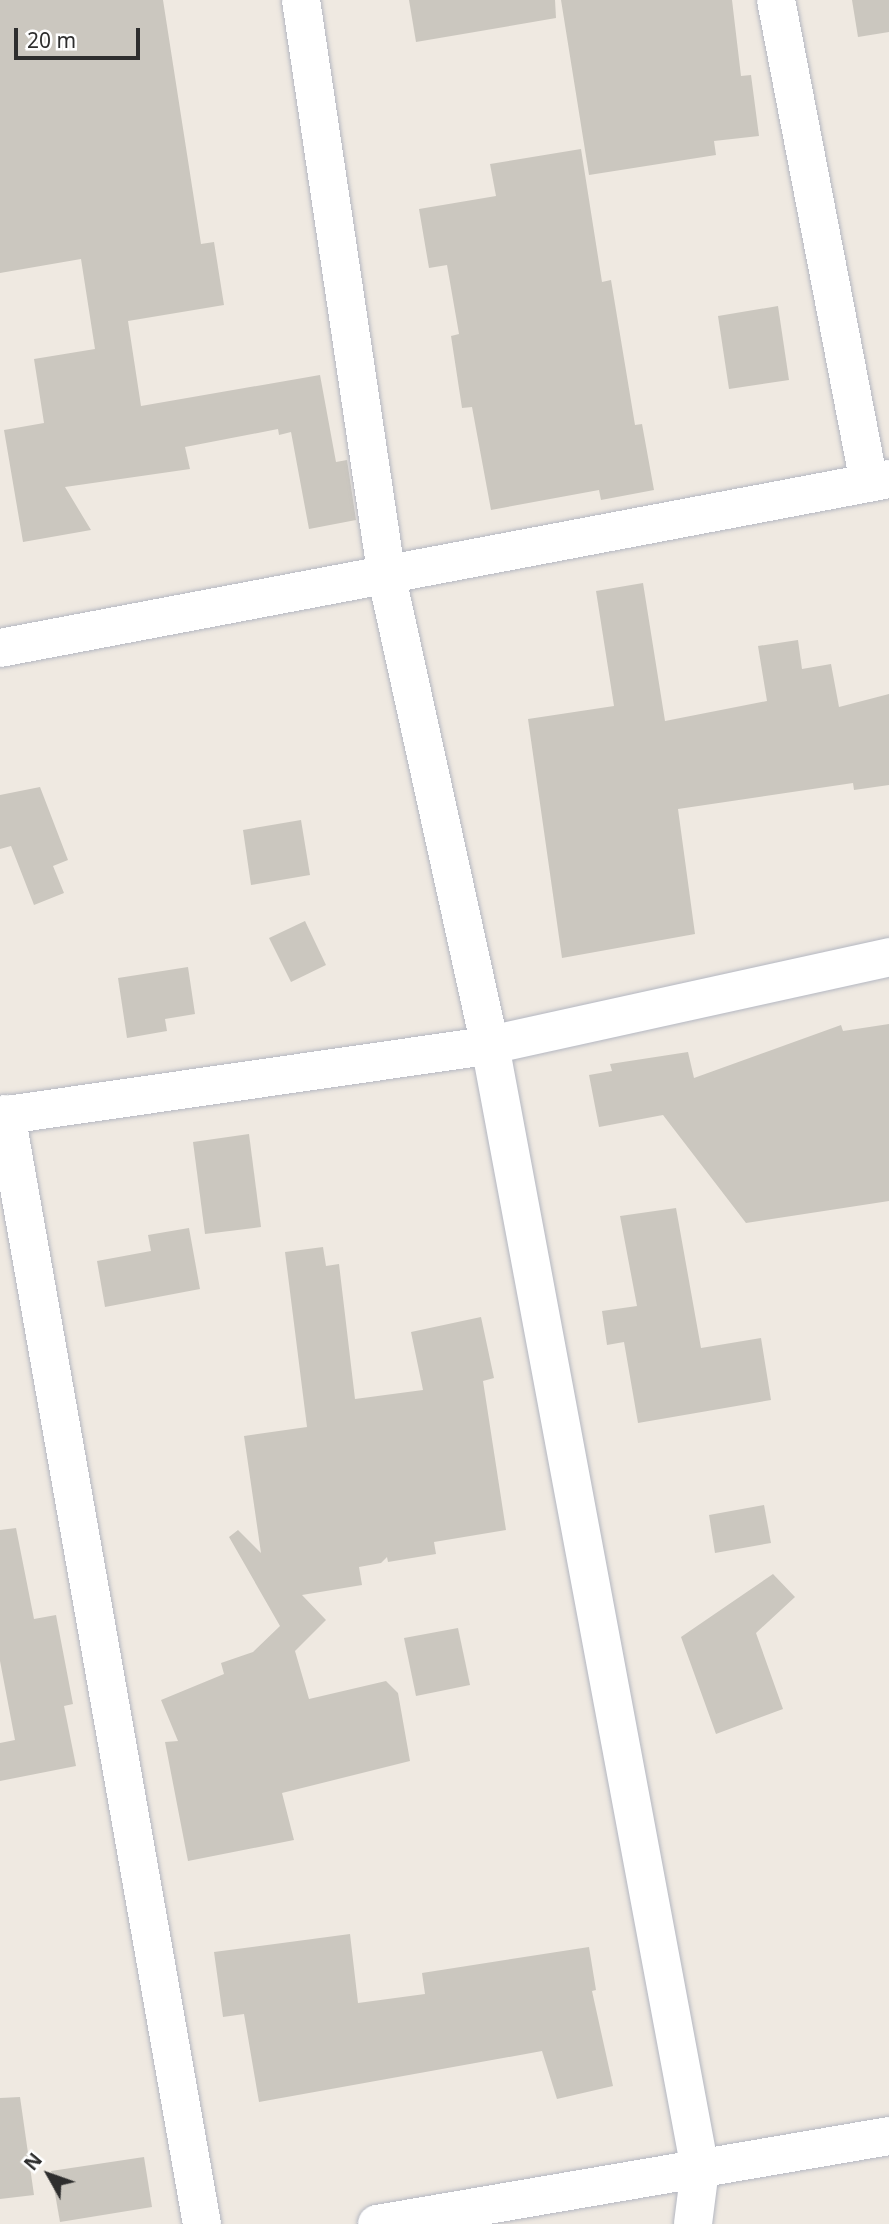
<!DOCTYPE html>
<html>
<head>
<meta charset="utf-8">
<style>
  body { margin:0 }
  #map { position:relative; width:889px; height:2224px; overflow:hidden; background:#efe9e1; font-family:"Noto Sans",sans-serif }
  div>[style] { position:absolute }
  .building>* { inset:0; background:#cbc7bf }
  .roads { filter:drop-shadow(0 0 2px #b4b7c1) drop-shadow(0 0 2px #b4b7c1) }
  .street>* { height:38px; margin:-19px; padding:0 19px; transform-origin:19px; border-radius:19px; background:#fff }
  span { translate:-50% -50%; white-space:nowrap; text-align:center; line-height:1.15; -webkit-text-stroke:6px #fff; paint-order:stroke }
  .north { position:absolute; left:14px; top:2140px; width:70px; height:70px; -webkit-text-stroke:5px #fff; paint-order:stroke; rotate:310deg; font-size:19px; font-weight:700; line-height:28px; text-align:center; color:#2e2e2e }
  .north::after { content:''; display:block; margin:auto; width:24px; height:32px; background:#2e2e2e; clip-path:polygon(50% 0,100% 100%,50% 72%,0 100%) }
  .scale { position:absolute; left:14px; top:28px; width:126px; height:32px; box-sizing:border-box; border:4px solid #2e2e2e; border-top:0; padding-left:9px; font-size:21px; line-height:24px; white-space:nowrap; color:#2e2e2e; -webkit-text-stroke:5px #fff; paint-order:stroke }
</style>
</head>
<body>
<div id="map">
  <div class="building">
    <i style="clip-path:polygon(0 0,163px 0,201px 244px,214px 242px,224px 305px,128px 321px,141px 406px,320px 375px,336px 462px,347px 460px,356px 520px,309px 529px,291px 432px,279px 435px,278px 429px,185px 447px,190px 469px,65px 487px,91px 530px,23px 542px,4px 430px,44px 423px,34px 359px,95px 349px,81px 259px,0 273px)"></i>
    <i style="clip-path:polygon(409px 0,555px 0,556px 18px,416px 42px)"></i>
    <i style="clip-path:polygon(561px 0,732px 0,741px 76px,751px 75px,759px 136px,714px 141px,716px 155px,589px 175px)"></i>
    <i style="clip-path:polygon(852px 0,889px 0,889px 32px,858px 37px)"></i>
    <i style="clip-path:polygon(581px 149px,602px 282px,611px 280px,635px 425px,642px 424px,654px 490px,601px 500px,599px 490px,491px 510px,472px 407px,462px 408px,451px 336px,459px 334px,447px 265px,429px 268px,419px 209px,496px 196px,490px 164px)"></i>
    <i style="clip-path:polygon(778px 306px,789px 380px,729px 389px,718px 316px)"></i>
    <i style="clip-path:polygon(643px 583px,665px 721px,767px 701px,758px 646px,798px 640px,802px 669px,831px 664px,839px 707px,889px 694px,889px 785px,854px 790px,853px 783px,678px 809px,695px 934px,562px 958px,528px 719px,614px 706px,596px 591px)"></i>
    <i style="clip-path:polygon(40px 787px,68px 860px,53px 866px,64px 893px,34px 905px,11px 846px,0 849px,0 795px)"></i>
    <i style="clip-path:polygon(301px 820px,310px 875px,251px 885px,243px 830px)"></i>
    <i style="clip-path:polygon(305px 921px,326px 965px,291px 982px,269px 938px)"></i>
    <i style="clip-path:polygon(188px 967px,195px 1014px,165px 1019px,167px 1031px,127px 1038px,118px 978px)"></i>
    <i style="clip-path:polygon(889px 1024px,889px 1201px,746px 1223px,663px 1115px,599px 1127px,589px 1075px,612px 1071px,610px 1064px,688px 1052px,694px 1078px,841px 1025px,843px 1031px)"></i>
    <i style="clip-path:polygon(249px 1134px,261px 1227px,205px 1234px,193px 1142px)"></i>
    <i style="clip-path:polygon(676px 1208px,701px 1348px,761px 1338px,771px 1400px,638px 1423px,624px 1342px,607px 1345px,602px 1311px,637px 1306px,620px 1216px)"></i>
    <i style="clip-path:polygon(189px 1228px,200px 1289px,105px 1307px,97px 1261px,151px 1251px,148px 1235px)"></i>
    <i style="clip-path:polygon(323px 1247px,326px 1266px,339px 1264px,355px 1399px,423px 1390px,411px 1332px,481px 1317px,494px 1378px,483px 1381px,506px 1530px,434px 1542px,436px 1554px,388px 1562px,387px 1557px,381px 1563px,359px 1567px,362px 1585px,302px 1595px,326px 1620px,295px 1651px,309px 1699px,386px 1681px,398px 1693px,410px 1761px,282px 1793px,294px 1840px,188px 1861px,165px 1742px,178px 1741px,161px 1700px,224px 1674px,221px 1663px,253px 1652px,280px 1626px,229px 1537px,238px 1530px,261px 1553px,244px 1436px,307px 1427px,285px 1252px)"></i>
    <i style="clip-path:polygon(764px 1505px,771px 1543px,715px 1553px,709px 1515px)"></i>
    <i style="clip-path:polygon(16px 1528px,34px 1619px,56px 1615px,73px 1704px,64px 1706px,76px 1766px,0 1781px,0 1743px,15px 1740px,0 1661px,0 1530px)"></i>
    <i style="clip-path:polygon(773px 1574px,795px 1597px,756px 1633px,783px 1709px,716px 1734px,681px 1637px)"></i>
    <i style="clip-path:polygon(458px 1628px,470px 1685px,416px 1696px,404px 1638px)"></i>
    <i style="clip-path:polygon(350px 1934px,358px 2003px,425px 1994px,422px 1973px,589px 1947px,596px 1990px,592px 1991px,613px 2086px,557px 2099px,542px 2051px,259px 2102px,244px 2014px,223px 2017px,214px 1952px)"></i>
    <i style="clip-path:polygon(20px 2097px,34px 2195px,0 2199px,0 2098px)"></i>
    <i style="clip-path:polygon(144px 2157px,152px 2207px,60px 2222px,51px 2171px)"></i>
  </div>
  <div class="roads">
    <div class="street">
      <i style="left:301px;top:0;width:584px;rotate:81.54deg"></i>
      <i style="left:387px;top:578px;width:478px;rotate:77.6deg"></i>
      <i style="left:490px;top:1045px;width:1143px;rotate:79.42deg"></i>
      <i style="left:700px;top:2169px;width:55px;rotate:97.3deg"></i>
      <i style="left:776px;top:0;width:491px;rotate:79.1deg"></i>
      <i style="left:0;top:648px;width:905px;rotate:-10.76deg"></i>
      <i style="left:6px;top:1114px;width:1127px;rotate:79.99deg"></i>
      <i style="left:0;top:1116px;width:495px;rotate:-8.2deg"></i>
      <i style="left:490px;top:1045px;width:409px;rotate:-12.4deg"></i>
      <i style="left:377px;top:2224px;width:520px;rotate:-9.75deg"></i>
    </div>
  </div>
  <div class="north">N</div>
  <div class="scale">20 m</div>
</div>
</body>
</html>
